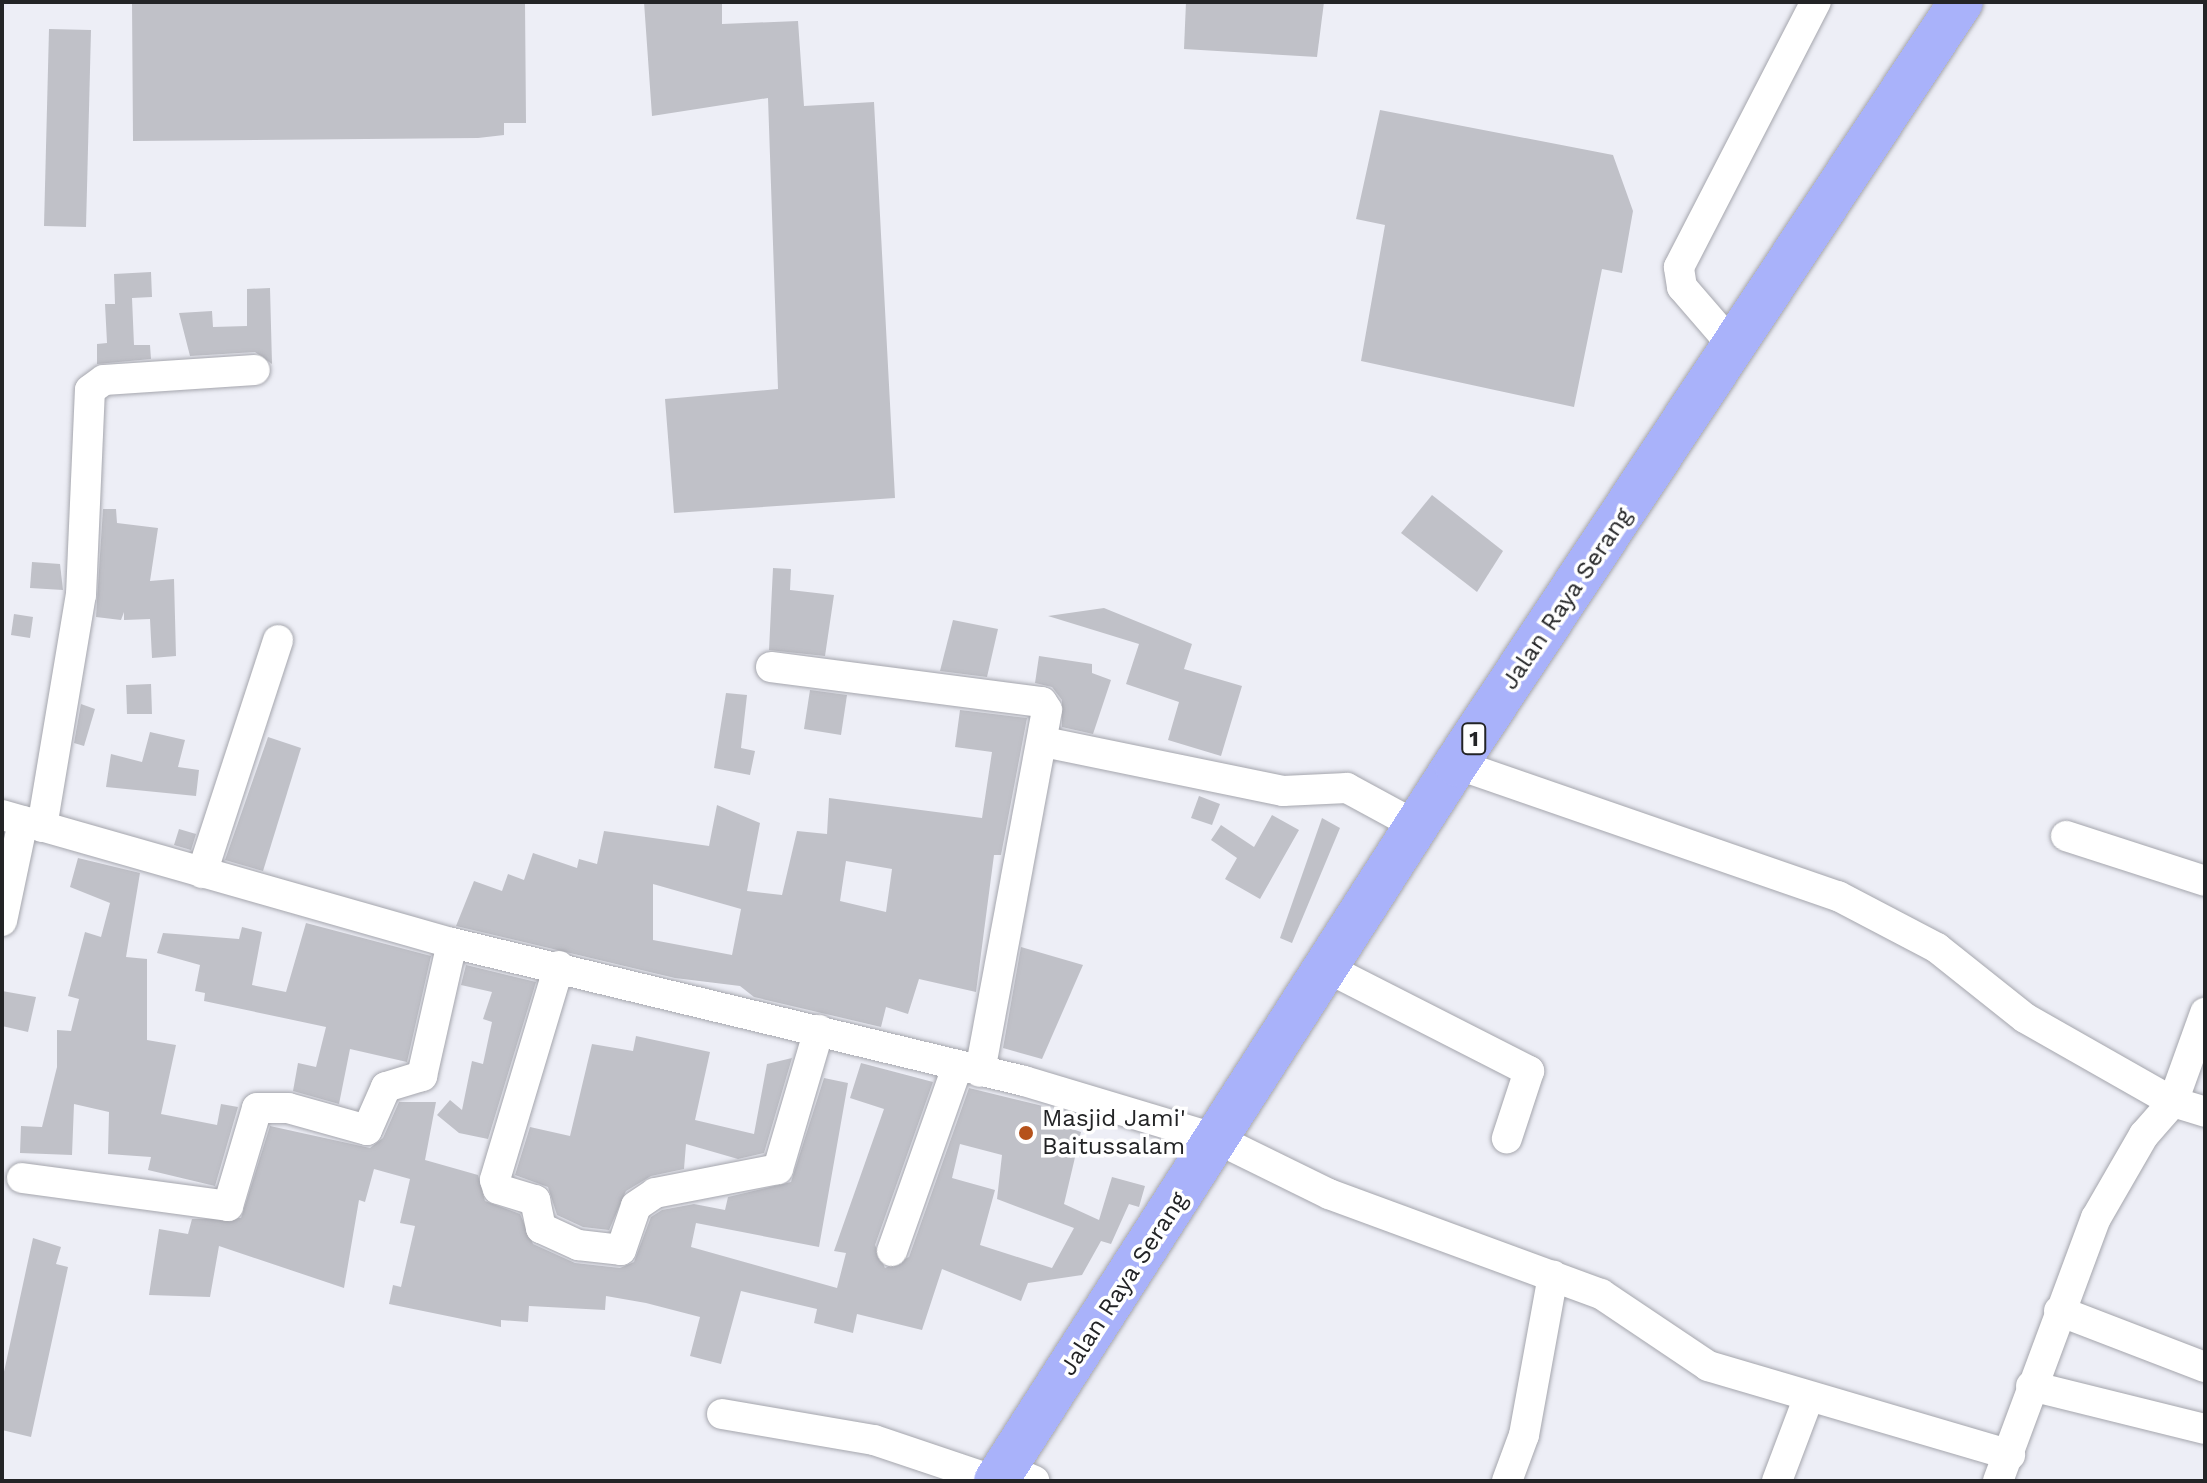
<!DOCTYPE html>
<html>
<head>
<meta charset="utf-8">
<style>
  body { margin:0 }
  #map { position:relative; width:2207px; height:1483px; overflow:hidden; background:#edeef6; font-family:"Work Sans",sans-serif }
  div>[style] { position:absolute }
  .building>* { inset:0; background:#c0c1c8 }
  .roads { filter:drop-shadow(0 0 2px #a5a6ad) drop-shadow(0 0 2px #a5a6ad) }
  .minor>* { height:30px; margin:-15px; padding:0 15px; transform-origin:15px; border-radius:15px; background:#fff }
  .highway>* { height:44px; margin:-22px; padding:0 22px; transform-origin:22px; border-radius:22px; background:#a9b2fa }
  .dots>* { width:22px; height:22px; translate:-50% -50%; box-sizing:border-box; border:4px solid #fff; border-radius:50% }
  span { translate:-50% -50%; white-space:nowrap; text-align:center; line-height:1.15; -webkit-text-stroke:7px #fff; paint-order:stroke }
  .shield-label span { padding:2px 6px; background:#fff; border:2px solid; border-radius:6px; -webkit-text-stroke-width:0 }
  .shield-label { font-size:22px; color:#232426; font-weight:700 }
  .street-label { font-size:24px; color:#232426 }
  .poi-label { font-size:24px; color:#232426 }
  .left { translate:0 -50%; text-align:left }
  .frame { position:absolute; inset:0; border:4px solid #232426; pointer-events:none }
</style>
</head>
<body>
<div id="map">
  <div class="building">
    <i style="clip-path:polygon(132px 2px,525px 2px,526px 123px,504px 123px,504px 135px,478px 138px,133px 141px)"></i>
    <i style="clip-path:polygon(644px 2px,722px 2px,722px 24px,798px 21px,804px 106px,874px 102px,895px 498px,674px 513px,665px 399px,778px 389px,768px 98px,652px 116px)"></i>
    <i style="clip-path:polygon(1186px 2px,1324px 2px,1317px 57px,1184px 49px)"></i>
    <i style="clip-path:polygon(49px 29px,91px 30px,86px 227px,44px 226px)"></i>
    <i style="clip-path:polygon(1380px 110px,1613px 155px,1633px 211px,1622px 273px,1602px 269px,1574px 407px,1361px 361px,1385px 225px,1356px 219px)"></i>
    <i style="clip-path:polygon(151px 272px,152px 297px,132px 298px,134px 345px,150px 345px,151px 359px,97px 364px,97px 344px,107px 343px,105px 304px,115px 304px,114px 274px)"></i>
    <i style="clip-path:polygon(270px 288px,272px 364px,255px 352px,190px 356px,179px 313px,212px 311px,213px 327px,247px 326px,247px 289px)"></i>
    <i style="clip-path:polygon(1432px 495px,1503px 551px,1477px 592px,1401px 533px)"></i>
    <i style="clip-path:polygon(103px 509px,116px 509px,117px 523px,158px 528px,150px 581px,174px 579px,176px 656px,152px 658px,150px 619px,124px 620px,124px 612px,121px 620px,96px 617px)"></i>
    <i style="clip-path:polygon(32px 562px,60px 564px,63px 590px,30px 588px)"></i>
    <i style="clip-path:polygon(773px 568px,791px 569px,790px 590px,834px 595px,825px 656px,769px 650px)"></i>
    <i style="clip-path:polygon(1104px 608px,1192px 644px,1184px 669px,1242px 686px,1221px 756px,1168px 740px,1179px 702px,1126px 684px,1139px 644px,1048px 616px)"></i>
    <i style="clip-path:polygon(14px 614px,33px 617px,30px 638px,11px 635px)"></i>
    <i style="clip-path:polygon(953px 620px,998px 629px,987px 677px,940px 671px)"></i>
    <i style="clip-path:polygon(1039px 656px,1092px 664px,1092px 673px,1111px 680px,1093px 734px,1062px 727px,1062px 700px,1052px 687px,1035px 683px)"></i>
    <i style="clip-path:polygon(151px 684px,152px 714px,127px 714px,126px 685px)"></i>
    <i style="clip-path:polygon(810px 690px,847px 695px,841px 735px,804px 729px)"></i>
    <i style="clip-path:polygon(726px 693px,747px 695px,741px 748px,755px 751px,750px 775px,714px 768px)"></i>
    <i style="clip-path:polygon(81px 704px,95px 709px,84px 746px,74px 743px)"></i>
    <i style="clip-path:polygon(evenodd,960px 710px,1027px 718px,1001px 855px,994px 855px,976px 992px,919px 979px,908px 1014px,886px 1007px,881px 1027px,754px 997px,740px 986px,675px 978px,456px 926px,474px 881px,502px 891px,508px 874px,524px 880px,533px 853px,577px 868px,579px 859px,597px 864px,604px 831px,709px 846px,717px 805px,760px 823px,747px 891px,782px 895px,797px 831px,827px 834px,829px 798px,982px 818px,992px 752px,955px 747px,960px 710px,846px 861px,892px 869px,886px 912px,840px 901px,846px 861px,960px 710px,653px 884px,741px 909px,732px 955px,653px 940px,653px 884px)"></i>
    <i style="clip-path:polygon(150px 732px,185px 740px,178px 767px,199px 770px,196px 796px,106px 787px,111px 754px,142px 762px)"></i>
    <i style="clip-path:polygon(268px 737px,301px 748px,263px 871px,225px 860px)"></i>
    <i style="clip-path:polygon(1199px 796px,1220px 804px,1212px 825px,1191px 818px)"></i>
    <i style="clip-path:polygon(1272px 815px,1299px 830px,1260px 899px,1225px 879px,1237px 858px,1211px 840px,1221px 825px,1254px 847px)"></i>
    <i style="clip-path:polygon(1322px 818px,1340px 828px,1292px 943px,1280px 938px)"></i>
    <i style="clip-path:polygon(179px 829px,196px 834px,191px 850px,174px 845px)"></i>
    <i style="clip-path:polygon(78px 858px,140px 873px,126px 957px,147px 959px,147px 1040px,176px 1045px,161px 1114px,217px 1125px,221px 1104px,238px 1107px,215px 1186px,148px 1170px,151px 1157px,108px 1154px,109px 1112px,74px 1104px,72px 1155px,20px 1153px,21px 1126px,42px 1127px,57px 1067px,57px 1030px,71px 1031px,79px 999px,68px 996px,85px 932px,101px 937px,110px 903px,70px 887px)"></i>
    <i style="clip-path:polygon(306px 923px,431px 956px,407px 1062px,350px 1049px,339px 1104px,293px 1091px,298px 1063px,316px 1067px,326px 1027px,204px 1001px,205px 993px,195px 991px,200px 965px,157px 953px,163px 933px,239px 939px,242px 927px,262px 932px,252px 985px,286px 992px)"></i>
    <i style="clip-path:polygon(1021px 947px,1083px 965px,1042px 1059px,1003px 1048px)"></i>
    <i style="clip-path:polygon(466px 965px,536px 982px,488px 1139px,459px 1133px,437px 1115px,450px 1100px,462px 1110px,472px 1061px,483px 1064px,492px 1022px,483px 1019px,492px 992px,461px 985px)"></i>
    <i style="clip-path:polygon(2px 991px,36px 997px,28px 1032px,2px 1026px)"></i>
    <i style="clip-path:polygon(636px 1036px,710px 1052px,695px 1120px,754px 1134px,767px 1064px,792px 1058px,764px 1153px,738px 1159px,686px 1144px,684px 1169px,651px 1176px,626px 1191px,609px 1230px,583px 1227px,557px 1215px,548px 1187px,515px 1175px,530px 1127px,570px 1136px,592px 1044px,633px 1051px)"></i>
    <i style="clip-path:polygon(evenodd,861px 1063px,933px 1082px,875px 1245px,885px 1268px,909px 1257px,969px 1088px,1047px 1107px,1044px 1119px,1081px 1132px,1064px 1204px,1099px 1220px,1112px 1177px,1145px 1186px,1139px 1207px,1129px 1204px,1111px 1244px,1101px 1241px,1082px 1275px,1028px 1283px,1021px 1301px,942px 1269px,922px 1330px,857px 1314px,853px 1333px,814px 1323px,817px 1309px,741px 1291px,721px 1364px,690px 1356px,700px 1317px,646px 1303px,606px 1296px,605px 1310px,529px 1306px,528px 1322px,501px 1320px,501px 1327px,389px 1304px,393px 1285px,401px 1287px,415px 1226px,400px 1223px,410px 1179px,374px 1169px,365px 1202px,359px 1200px,344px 1288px,219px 1246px,210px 1297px,149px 1295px,159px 1229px,188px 1234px,192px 1219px,241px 1218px,270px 1126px,370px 1148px,383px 1138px,399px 1102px,436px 1102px,425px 1160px,478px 1175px,485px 1201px,520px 1214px,533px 1244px,575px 1263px,620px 1268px,634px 1262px,651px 1217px,662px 1210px,694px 1204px,725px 1210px,728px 1197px,791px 1182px,824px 1078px,848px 1083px,819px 1247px,696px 1223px,691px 1247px,837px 1288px,846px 1253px,834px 1251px,884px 1109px,850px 1098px,861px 1063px,960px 1144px,1002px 1155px,997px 1199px,1074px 1228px,1052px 1268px,980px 1245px,995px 1190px,952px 1178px,960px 1144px)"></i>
    <i style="clip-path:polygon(33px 1238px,61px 1247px,56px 1264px,68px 1267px,31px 1437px,2px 1430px,2px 1381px)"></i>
  </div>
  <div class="roads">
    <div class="minor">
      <i style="left:1733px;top:346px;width:78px;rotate:-130.8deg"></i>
      <i style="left:1682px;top:287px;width:20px;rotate:-99deg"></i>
      <i style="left:1679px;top:267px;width:298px;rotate:-62.7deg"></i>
      <i style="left:771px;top:667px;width:273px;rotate:7.4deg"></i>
      <i style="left:1042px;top:702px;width:9px;rotate:58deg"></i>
      <i style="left:1047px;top:710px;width:368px;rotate:100.5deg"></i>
      <i style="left:1044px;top:742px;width:244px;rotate:11.6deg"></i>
      <i style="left:1283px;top:791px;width:64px;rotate:-2.7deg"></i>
      <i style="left:1347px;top:788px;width:80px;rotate:28.5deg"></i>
      <i style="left:1456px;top:764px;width:404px;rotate:19.1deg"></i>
      <i style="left:1838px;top:896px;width:112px;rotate:27.7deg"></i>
      <i style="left:1937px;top:948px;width:112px;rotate:38.5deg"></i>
      <i style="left:2025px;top:1018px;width:170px;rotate:29.6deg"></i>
      <i style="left:2173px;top:1102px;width:34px;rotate:17deg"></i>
      <i style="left:2px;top:815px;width:468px;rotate:15.9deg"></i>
      <i style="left:452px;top:943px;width:588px;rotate:13.56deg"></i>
      <i style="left:1024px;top:1081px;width:202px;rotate:16.7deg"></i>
      <i style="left:1217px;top:1139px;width:125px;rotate:26.2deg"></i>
      <i style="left:1329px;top:1194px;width:290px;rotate:20.2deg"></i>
      <i style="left:1601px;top:1294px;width:129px;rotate:33.9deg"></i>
      <i style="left:1708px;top:1366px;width:315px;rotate:16.4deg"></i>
      <i style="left:42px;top:827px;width:235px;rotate:-80.5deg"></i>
      <i style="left:81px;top:595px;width:205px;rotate:-87.5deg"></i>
      <i style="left:90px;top:390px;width:17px;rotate:-36deg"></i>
      <i style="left:104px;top:380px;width:151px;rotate:-3.8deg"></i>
      <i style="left:2066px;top:836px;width:146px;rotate:17.9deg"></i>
      <i style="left:202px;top:873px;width:245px;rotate:-71.9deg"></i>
      <i style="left:2px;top:921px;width:102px;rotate:-78.1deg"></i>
      <i style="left:559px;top:966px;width:223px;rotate:106.7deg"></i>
      <i style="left:495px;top:1180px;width:9px;rotate:72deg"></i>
      <i style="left:498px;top:1189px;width:39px;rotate:17deg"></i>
      <i style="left:535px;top:1200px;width:29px;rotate:78deg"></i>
      <i style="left:541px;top:1228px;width:41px;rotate:24.7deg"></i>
      <i style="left:578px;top:1245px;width:43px;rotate:6.6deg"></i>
      <i style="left:621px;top:1250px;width:46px;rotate:-71.2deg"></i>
      <i style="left:636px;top:1206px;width:23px;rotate:-34deg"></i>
      <i style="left:655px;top:1193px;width:125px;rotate:-11deg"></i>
      <i style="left:778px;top:1169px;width:145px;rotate:-73.6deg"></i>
      <i style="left:1327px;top:968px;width:227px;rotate:27deg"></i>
      <i style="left:1529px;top:1071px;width:71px;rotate:108.2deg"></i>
      <i style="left:22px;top:1178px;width:208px;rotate:7.7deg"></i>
      <i style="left:228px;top:1206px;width:102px;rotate:-73.5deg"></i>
      <i style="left:257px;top:1108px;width:31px"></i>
      <i style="left:288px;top:1108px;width:82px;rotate:15.6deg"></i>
      <i style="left:367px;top:1130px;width:47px;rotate:-66.2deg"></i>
      <i style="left:386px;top:1087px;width:38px;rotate:-17deg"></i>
      <i style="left:422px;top:1076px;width:136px;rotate:-77.3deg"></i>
      <i style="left:892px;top:1251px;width:195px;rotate:-70.5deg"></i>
      <i style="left:2059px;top:1311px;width:156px;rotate:21deg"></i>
      <i style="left:2031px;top:1386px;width:179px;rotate:13.9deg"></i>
      <i style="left:722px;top:1414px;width:154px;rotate:9.7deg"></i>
      <i style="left:874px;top:1440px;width:129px;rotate:18.6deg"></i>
      <i style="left:1004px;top:1468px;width:33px;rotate:23deg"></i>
      <i style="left:1507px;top:1481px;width:49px;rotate:-69.7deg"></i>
      <i style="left:1524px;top:1435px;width:162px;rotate:-79.7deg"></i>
      <i style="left:1777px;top:1481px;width:88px;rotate:-69.3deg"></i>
      <i style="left:1998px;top:1481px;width:281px;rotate:-69.6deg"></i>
      <i style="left:2096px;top:1218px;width:96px;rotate:-60deg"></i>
      <i style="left:2144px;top:1135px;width:44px;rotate:-48.7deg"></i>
      <i style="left:2173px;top:1102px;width:95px;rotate:-70.2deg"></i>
    </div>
    <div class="highway">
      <i style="left:996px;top:1481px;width:852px;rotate:-57.32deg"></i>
      <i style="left:1456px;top:764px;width:914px;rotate:-56.47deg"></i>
    </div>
  </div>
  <div class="dots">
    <i style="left:1026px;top:1133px;background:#b5521b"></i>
  </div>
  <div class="shield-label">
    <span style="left:1474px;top:739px">1</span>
  </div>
  <div class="street-label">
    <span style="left:1567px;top:599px;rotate:-56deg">Jalan Raya Serang</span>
    <span style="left:1124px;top:1284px;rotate:-57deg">Jalan Raya Serang</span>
  </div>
  <div class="poi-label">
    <span class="left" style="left:1042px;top:1133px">Masjid Jami'<br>Baitussalam</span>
  </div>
  <div class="frame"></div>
</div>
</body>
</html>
